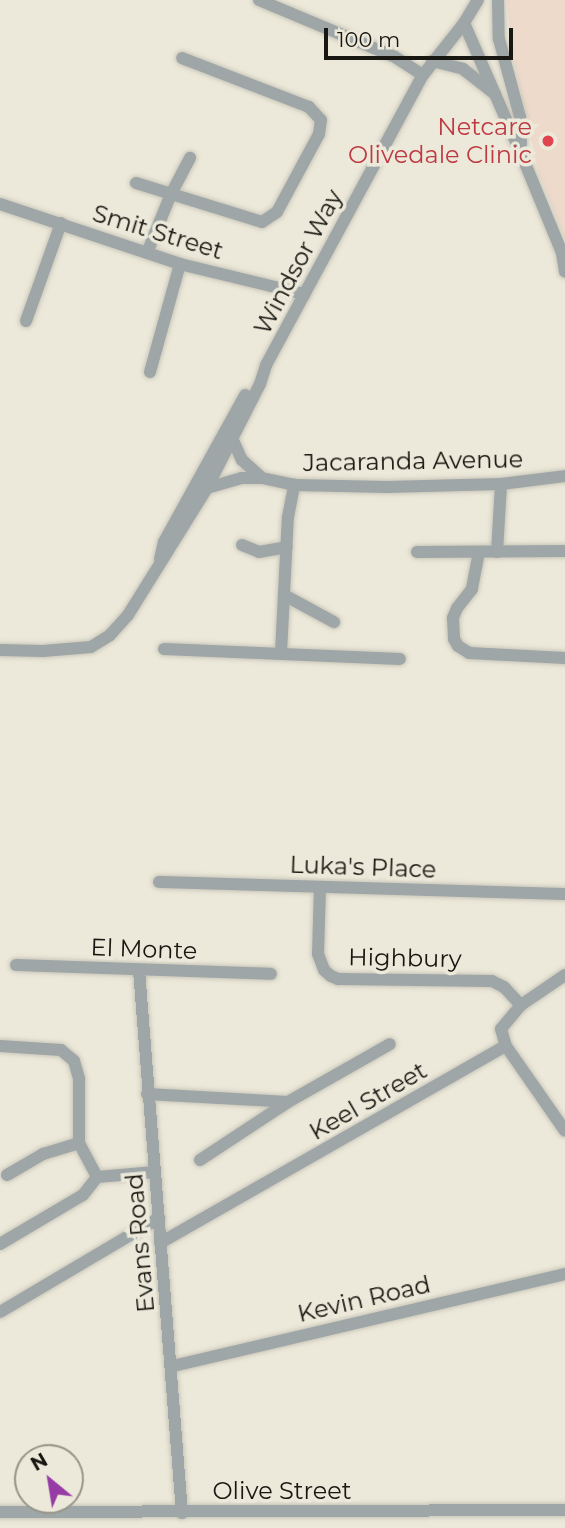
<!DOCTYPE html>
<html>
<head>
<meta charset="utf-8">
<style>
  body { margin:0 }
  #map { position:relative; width:565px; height:1528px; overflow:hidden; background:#ece9da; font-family:Montserrat,sans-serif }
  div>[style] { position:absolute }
  .medical>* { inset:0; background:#eedacb }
  .roads { filter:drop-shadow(0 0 2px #cac7ba) drop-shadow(0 0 2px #cac7ba) }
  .minor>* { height:12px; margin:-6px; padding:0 6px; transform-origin:6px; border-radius:6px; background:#9ea6a7 }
  .dots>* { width:19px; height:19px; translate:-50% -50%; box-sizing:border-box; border:4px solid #ece9da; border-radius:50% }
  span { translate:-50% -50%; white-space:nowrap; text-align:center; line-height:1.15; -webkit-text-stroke:7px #ece9da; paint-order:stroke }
  .health-label { font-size:24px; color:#be3a42 }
  .right { translate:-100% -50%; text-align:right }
  .street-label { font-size:24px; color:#181711 }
  .north { position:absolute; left:14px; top:1444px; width:70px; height:70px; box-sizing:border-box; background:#ece9da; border:2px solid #97958a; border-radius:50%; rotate:330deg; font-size:19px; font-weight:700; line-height:28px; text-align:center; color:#181711 }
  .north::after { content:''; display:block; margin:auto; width:24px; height:32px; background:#973ca6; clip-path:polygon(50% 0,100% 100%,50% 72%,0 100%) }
  .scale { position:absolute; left:324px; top:28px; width:189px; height:32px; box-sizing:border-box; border:4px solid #181711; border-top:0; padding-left:9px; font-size:21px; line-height:24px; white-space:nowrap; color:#181711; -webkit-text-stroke:5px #ece9da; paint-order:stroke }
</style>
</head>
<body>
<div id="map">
  <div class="medical">
    <i style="clip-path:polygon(507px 0,565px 0,565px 238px,538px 171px,511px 46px)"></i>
  </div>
  <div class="roads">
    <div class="minor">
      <i style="left:259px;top:0;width:147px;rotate:22.7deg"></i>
      <i style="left:395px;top:57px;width:33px;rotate:33deg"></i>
      <i style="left:498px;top:0;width:39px;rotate:89deg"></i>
      <i style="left:499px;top:39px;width:81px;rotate:74.9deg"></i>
      <i style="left:520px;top:117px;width:27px;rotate:88deg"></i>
      <i style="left:464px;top:23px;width:140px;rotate:66.4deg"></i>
      <i style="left:520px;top:151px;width:110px;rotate:67.6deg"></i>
      <i style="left:562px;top:253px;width:19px;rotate:81deg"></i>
      <i style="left:432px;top:61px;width:32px;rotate:14deg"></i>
      <i style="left:463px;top:69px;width:41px;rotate:38deg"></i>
      <i style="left:136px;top:183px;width:132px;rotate:17.2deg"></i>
      <i style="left:262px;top:222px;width:18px;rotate:-34deg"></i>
      <i style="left:277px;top:212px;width:89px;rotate:-61.7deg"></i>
      <i style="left:319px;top:134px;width:14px;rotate:-82deg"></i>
      <i style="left:321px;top:120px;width:18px;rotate:-133deg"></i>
      <i style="left:309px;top:107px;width:136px;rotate:-158.9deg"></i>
      <i style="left:0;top:204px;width:190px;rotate:18.4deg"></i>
      <i style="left:180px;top:264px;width:128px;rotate:13.6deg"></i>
      <i style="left:147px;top:253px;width:64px;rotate:-67.9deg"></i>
      <i style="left:171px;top:194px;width:41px;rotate:-62.2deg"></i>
      <i style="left:26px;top:321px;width:104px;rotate:-70.3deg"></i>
      <i style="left:150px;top:372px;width:112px;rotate:-74.5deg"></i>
      <i style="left:232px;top:438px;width:24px;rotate:66deg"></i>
      <i style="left:242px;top:460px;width:25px;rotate:42deg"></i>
      <i style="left:207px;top:488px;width:36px;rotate:-16deg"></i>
      <i style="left:242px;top:478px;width:20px"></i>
      <i style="left:262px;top:478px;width:33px;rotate:12deg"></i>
      <i style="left:294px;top:485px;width:93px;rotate:1.2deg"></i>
      <i style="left:387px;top:487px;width:114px;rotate:-1.5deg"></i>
      <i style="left:501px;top:484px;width:64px;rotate:-7.1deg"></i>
      <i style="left:242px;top:545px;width:18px;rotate:22deg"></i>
      <i style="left:259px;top:552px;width:28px;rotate:-10deg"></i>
      <i style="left:417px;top:552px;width:148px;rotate:-0.4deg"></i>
      <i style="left:479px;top:552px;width:38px;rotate:101deg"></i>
      <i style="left:472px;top:589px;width:24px;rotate:128deg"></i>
      <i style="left:457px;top:608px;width:11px;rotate:112deg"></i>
      <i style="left:453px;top:618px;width:21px;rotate:87deg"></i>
      <i style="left:454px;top:639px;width:8px;rotate:60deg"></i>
      <i style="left:458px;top:646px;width:13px;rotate:32deg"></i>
      <i style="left:469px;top:653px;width:96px;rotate:3deg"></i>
      <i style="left:497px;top:552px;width:68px;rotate:-86.6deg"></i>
      <i style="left:160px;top:559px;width:17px;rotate:-77deg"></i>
      <i style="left:164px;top:542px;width:168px;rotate:-61.1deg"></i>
      <i style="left:284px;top:595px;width:57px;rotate:28.4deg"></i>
      <i style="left:164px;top:649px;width:236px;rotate:2.4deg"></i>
      <i style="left:0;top:650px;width:43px;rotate:1.3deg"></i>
      <i style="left:43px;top:651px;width:48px;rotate:-4.8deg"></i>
      <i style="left:91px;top:647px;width:22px;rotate:-32deg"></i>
      <i style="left:110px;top:635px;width:27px;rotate:-48deg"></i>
      <i style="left:128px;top:615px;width:150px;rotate:-58.1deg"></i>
      <i style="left:207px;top:488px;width:117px;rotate:-63deg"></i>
      <i style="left:260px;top:384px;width:20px;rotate:-72deg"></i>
      <i style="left:266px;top:365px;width:330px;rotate:-61.6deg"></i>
      <i style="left:423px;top:75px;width:66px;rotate:-51.7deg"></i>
      <i style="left:464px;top:23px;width:27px;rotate:-59deg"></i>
      <i style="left:281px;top:653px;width:136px;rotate:-87.1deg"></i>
      <i style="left:288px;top:517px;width:33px;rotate:-79deg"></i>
      <i style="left:159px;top:882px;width:406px;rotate:1.7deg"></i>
      <i style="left:320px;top:887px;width:67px;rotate:91.7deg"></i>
      <i style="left:318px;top:954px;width:17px;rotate:69deg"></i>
      <i style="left:324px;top:970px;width:9px;rotate:41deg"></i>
      <i style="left:331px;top:976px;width:8px;rotate:23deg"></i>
      <i style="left:338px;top:979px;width:154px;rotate:0.7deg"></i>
      <i style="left:492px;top:981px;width:13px;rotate:27deg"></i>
      <i style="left:504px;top:987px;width:25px;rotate:47deg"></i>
      <i style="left:16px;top:965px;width:255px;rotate:2deg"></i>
      <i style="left:139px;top:970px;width:545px;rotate:85.47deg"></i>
      <i style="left:565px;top:975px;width:53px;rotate:145.7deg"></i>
      <i style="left:521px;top:1005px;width:31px;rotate:130deg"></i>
      <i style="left:501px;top:1029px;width:18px;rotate:74deg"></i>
      <i style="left:506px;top:1046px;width:103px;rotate:55.2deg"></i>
      <i style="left:0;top:1046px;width:61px;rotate:3.8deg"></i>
      <i style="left:61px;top:1050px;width:17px;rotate:40deg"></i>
      <i style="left:74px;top:1061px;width:19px;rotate:74deg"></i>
      <i style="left:79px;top:1079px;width:64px;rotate:90deg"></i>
      <i style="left:79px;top:1143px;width:38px;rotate:62deg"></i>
      <i style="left:147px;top:1094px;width:141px;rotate:3.2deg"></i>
      <i style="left:200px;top:1160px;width:105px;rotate:-33.4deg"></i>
      <i style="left:288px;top:1102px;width:117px;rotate:-29.6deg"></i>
      <i style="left:7px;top:1175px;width:42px;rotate:-30.3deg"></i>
      <i style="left:43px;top:1154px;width:38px;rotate:-17deg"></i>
      <i style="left:97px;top:1177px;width:58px;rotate:-4.9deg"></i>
      <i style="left:160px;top:1243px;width:398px;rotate:-29.7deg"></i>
      <i style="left:0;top:1244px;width:96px;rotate:-30.6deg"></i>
      <i style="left:83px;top:1195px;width:23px;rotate:-52deg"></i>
      <i style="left:0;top:1312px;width:185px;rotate:-30.6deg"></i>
      <i style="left:173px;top:1366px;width:403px;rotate:-13.2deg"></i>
      <i style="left:0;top:1512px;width:565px;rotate:-0.2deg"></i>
    </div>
  </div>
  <div class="dots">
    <i style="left:548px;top:141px;background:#e0444e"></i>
  </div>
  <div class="health-label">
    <span class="right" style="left:532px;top:141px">Netcare<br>Olivedale Clinic</span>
  </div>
  <div class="street-label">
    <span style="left:158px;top:232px;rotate:17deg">Smit Street</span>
    <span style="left:298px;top:262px;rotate:-62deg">Windsor Way</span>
    <span style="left:413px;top:461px;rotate:-1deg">Jacaranda Avenue</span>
    <span style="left:363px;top:867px;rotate:2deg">Luka's Place</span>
    <span style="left:144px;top:949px;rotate:2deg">El Monte</span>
    <span style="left:405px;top:958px;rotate:1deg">Highbury</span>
    <span style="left:368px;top:1101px;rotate:-30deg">Keel Street</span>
    <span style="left:140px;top:1243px;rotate:-95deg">Evans Road</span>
    <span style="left:364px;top:1299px;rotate:-13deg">Kevin Road</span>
    <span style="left:282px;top:1491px">Olive Street</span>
  </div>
  <div class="north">N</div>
  <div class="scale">100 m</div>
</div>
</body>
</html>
